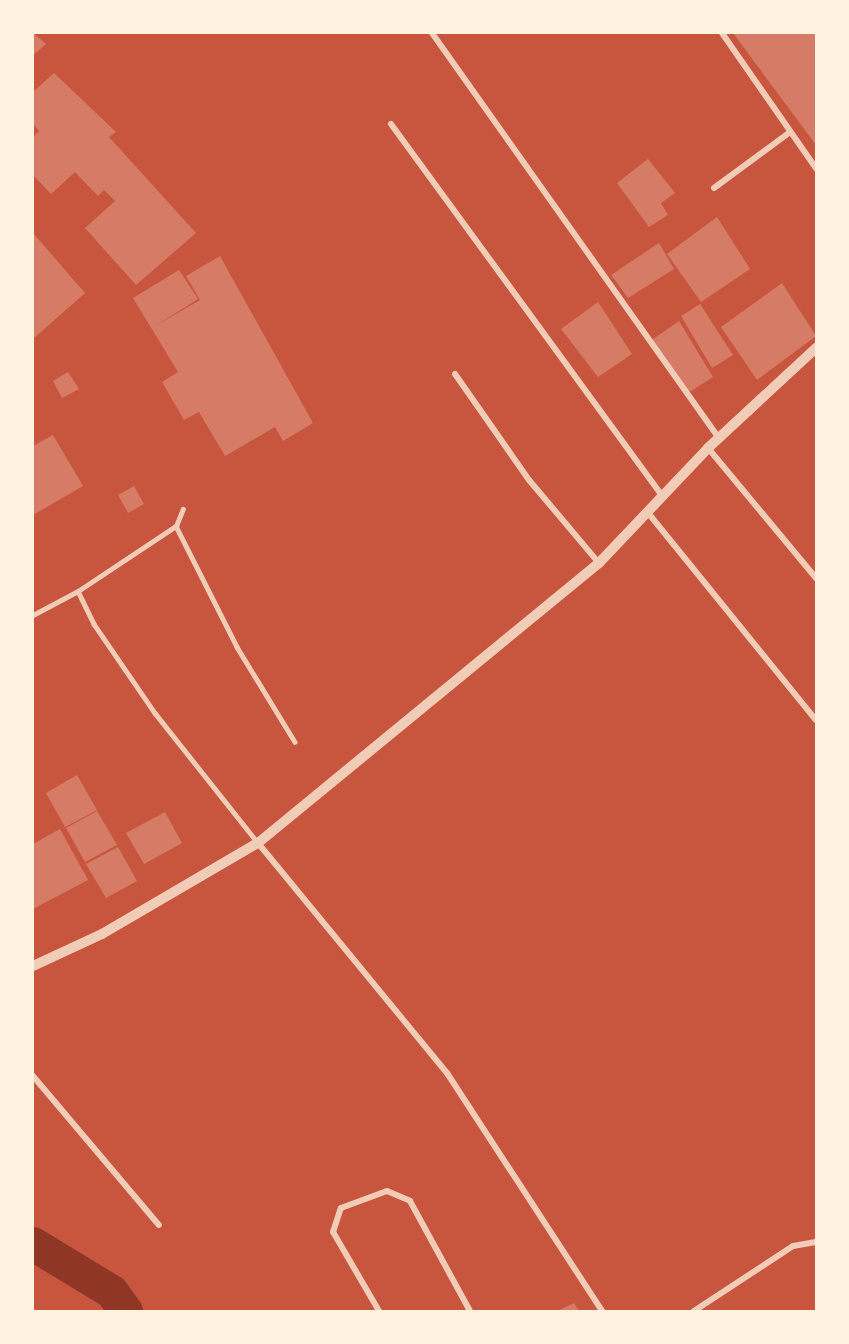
<!DOCTYPE html>
<html>
<head>
<meta charset="utf-8">
<style>
  body { margin:0 }
  #map { position:relative; width:849px; height:1344px; overflow:hidden; background:#c8553d; font-family:Manrope,sans-serif }
  div>[style] { position:absolute }
  .canal>* { height:34px; margin:-17px; padding:0 17px; transform-origin:17px; border-radius:17px; background:#8f3625 }
  .building>* { inset:0; background:#d67c66 }
  .service>* { height:4.5px; margin:-2.25px; padding:0 2.25px; transform-origin:2.25px; border-radius:2.25px; background:#f1ccb7 }
  .minor>* { height:6px; margin:-3px; padding:0 3px; transform-origin:3px; border-radius:3px; background:#f1ccb7 }
  .tertiary>* { height:10px; margin:-5px; padding:0 5px; transform-origin:5px; border-radius:5px; background:#f1ccb7 }
  span { translate:-50% -50%; white-space:nowrap; text-align:center; line-height:1.15; -webkit-text-stroke:4.5px #fff3e0; paint-order:stroke }
  .frame { position:absolute; inset:0; border:34px solid #fff3e0; pointer-events:none }
</style>
</head>
<body>
<div id="map">
  <div class="canal">
    <i style="left:33px;top:1244px;width:92px;rotate:31.3deg"></i>
    <i style="left:112px;top:1292px;width:24px;rotate:54deg"></i>
  </div>
  <div class="building">
    <i style="clip-path:polygon(33px 33px,46px 44px,33px 55px)"></i>
    <i style="clip-path:polygon(733px 33px,816px 33px,816px 145px)"></i>
    <i style="clip-path:polygon(54px 73px,116px 132px,109px 137px,196px 233px,136px 285px,85px 228px,115px 201px,104px 190px,98px 196px,75px 172px,51px 194px,33px 175px,33px 137px,39px 131px,33px 124px,33px 92px)"></i>
    <i style="clip-path:polygon(648px 159px,675px 193px,661px 203px,668px 215px,649px 227px,617px 183px)"></i>
    <i style="clip-path:polygon(717px 217px,750px 269px,701px 302px,667px 254px)"></i>
    <i style="clip-path:polygon(33px 233px,85px 293px,33px 339px)"></i>
    <i style="clip-path:polygon(659px 243px,674px 269px,628px 298px,611px 275px)"></i>
    <i style="clip-path:polygon(220px 256px,313px 423px,283px 441px,275px 427px,225px 456px,199px 412px,184px 420px,162px 382px,178px 372px,133px 298px,179px 270px,198px 299px,155px 326px,200px 300px,186px 276px)"></i>
    <i style="clip-path:polygon(782px 283px,816px 336px,757px 380px,721px 327px)"></i>
    <i style="clip-path:polygon(598px 302px,632px 354px,598px 377px,561px 329px)"></i>
    <i style="clip-path:polygon(700px 304px,733px 355px,712px 368px,681px 316px)"></i>
    <i style="clip-path:polygon(679px 321px,713px 377px,688px 393px,652px 340px)"></i>
    <i style="clip-path:polygon(68px 372px,79px 389px,62px 398px,53px 381px)"></i>
    <i style="clip-path:polygon(53px 435px,83px 486px,33px 515px,33px 446px)"></i>
    <i style="clip-path:polygon(134px 486px,144px 504px,128px 513px,118px 495px)"></i>
    <i style="clip-path:polygon(77px 775px,97px 810px,65px 827px,46px 793px)"></i>
    <i style="clip-path:polygon(97px 811px,117px 845px,85px 862px,66px 828px)"></i>
    <i style="clip-path:polygon(165px 812px,182px 843px,144px 864px,126px 833px)"></i>
    <i style="clip-path:polygon(60px 829px,88px 880px,33px 909px,33px 844px)"></i>
    <i style="clip-path:polygon(118px 847px,137px 881px,106px 898px,86px 864px)"></i>
    <i style="clip-path:polygon(574px 1303px,579px 1311px,557px 1311px)"></i>
  </div>
  <div class="service">
    <i style="left:176px;top:526px;width:136px;rotate:63.2deg"></i>
    <i style="left:237px;top:647px;width:111px;rotate:58.6deg"></i>
    <i style="left:78px;top:591px;width:37px;rotate:64deg"></i>
    <i style="left:94px;top:624px;width:108px;rotate:55.6deg"></i>
    <i style="left:155px;top:713px;width:166px;rotate:51.6deg"></i>
    <i style="left:33px;top:615px;width:51px;rotate:-28.1deg"></i>
    <i style="left:78px;top:591px;width:118px;rotate:-33.6deg"></i>
    <i style="left:176px;top:526px;width:18px;rotate:-68deg"></i>
  </div>
  <div class="minor">
    <i style="left:432px;top:33px;width:496px;rotate:54.7deg"></i>
    <i style="left:722px;top:33px;width:165px;rotate:55.2deg"></i>
    <i style="left:391px;top:124px;width:462px;rotate:53.9deg"></i>
    <i style="left:714px;top:188px;width:93px;rotate:-36.3deg"></i>
    <i style="left:455px;top:374px;width:129px;rotate:55.1deg"></i>
    <i style="left:529px;top:480px;width:109px;rotate:49.9deg"></i>
    <i style="left:708px;top:448px;width:169px;rotate:50.3deg"></i>
    <i style="left:649px;top:514px;width:265px;rotate:51deg"></i>
    <i style="left:258px;top:843px;width:298px;rotate:50.6deg"></i>
    <i style="left:447px;top:1073px;width:284px;rotate:56.9deg"></i>
    <i style="left:33px;top:1076px;width:195px;rotate:49.8deg"></i>
    <i style="left:379px;top:1311px;width:91px;rotate:-120.2deg"></i>
    <i style="left:333px;top:1232px;width:25px;rotate:-72deg"></i>
    <i style="left:341px;top:1208px;width:49px;rotate:-20.3deg"></i>
    <i style="left:387px;top:1191px;width:25px;rotate:23deg"></i>
    <i style="left:410px;top:1201px;width:125px;rotate:61.4deg"></i>
    <i style="left:694px;top:1311px;width:118px;rotate:-33.3deg"></i>
    <i style="left:793px;top:1246px;width:23px;rotate:-10deg"></i>
  </div>
  <div class="tertiary">
    <i style="left:33px;top:966px;width:76px;rotate:-24.9deg"></i>
    <i style="left:102px;top:934px;width:181px;rotate:-30.3deg"></i>
    <i style="left:258px;top:843px;width:441px;rotate:-39.4deg"></i>
    <i style="left:599px;top:563px;width:158px;rotate:-46.5deg"></i>
    <i style="left:708px;top:448px;width:147px;rotate:-42.8deg"></i>
  </div>
  <div class="frame"></div>
</div>
</body>
</html>
